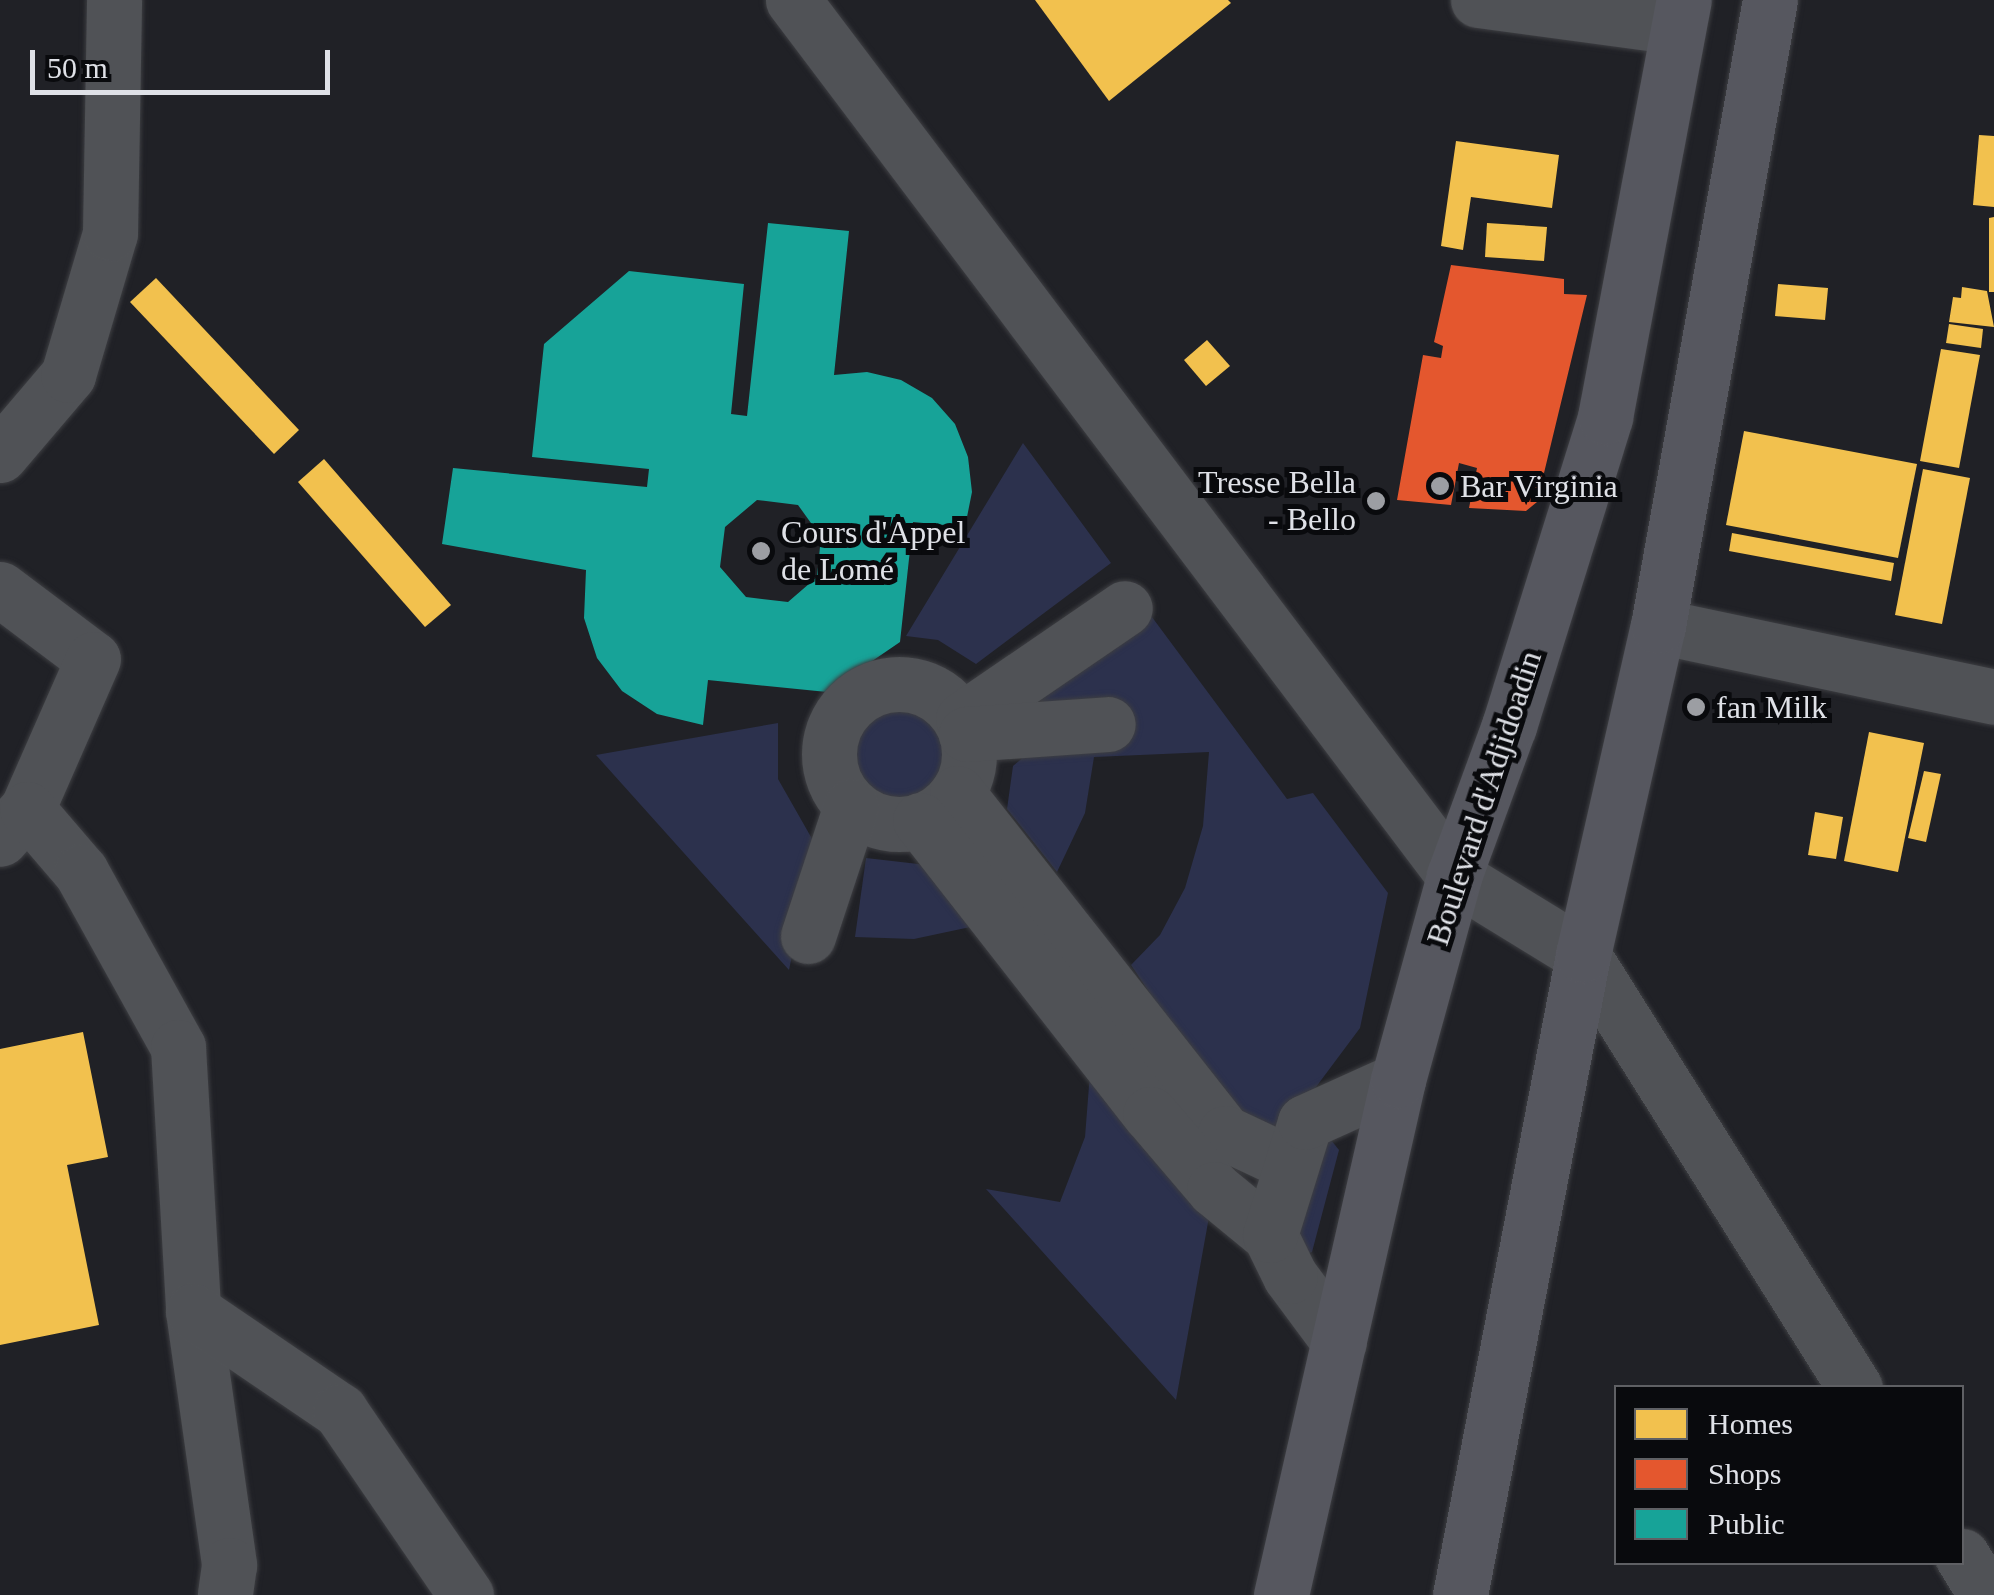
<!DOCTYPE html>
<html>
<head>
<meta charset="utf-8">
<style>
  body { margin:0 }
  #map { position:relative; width:1994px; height:1595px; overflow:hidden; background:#202126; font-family:Georgia,serif }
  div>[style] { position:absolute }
  .green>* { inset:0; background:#2c314d }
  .round { border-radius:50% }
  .homes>* { inset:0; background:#f2c14e }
  .shops>* { inset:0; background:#e4572e }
  .public>* { inset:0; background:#17a398 }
  .roads { filter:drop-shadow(0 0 2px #3d3e42) drop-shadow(0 0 2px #3d3e42) }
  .minor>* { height:55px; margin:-27.5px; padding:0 27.5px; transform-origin:27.5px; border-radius:27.5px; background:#505256 }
  .minor>.ring { margin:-27.5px; padding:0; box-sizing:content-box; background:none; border:55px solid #505256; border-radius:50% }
  .major>* { height:55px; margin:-27.5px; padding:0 27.5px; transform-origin:27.5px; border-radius:27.5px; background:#56575f }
  .dots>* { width:28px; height:28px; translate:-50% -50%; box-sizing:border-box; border:5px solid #090a0d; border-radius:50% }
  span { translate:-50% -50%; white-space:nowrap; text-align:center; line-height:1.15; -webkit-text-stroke:10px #090a0d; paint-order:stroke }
  .poi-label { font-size:32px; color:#dfe1e7 }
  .right { translate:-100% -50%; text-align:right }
  .left { translate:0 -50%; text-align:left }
  .street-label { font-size:32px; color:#dfe1e7 }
  .legend { position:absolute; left:1614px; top:1385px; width:350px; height:180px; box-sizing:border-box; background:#090a0d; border:2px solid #5f6064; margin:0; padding:12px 18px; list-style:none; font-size:30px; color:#dfe1e7 }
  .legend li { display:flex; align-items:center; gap:20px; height:50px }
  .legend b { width:50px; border:2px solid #5f6064 }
  .scale { position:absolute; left:30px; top:50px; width:300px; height:45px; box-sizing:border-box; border:5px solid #dfe1e7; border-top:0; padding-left:12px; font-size:30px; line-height:35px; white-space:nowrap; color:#dfe1e7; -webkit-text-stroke:8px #090a0d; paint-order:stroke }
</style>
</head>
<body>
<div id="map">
  <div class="green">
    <i style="clip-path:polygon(1023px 443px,1111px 563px,976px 664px,938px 640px,906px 636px)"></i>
    <i style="clip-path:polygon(1146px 609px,1287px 799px,1313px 793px,1388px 893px,1360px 1028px,1278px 1138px,1229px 1112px,1131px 965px,1160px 935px,1185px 888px,1203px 826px,1209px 752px,1094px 757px,1085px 813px,1057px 872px,1007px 809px,1013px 766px,1027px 754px,1004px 725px)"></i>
    <i class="round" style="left:846px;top:700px;width:102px;height:102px"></i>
    <i style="clip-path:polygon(778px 723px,778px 779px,815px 844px,789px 970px,596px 755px)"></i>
    <i style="clip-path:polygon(866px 858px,927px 865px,975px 926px,914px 939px,855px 937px)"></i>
    <i style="clip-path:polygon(1090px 1073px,1211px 1206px,1176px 1400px,986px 1189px,1060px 1202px,1085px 1137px)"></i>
    <i style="clip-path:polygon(1331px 1140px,1339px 1150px,1312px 1252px,1295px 1258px,1310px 1142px)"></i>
  </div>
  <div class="homes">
    <i style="clip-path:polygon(1035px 0,1228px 0,1231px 3px,1109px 101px)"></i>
    <i style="clip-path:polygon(1979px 135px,1994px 136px,1994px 207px,1973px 205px)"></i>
    <i style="clip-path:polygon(1456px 141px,1559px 155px,1552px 208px,1471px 197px,1463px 250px,1441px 246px)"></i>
    <i style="clip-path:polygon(1994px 217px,1994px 292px,1989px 292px,1989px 218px)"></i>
    <i style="clip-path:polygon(1487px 223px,1547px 227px,1544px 261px,1485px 257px)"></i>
    <i style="clip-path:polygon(156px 278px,299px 430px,274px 454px,130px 302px)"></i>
    <i style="clip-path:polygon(1778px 284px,1828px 288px,1825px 320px,1775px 316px)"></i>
    <i style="clip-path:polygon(1962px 287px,1987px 291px,1994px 327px,1949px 322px,1953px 297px,1961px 298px)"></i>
    <i style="clip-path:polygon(1949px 324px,1983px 329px,1981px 348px,1946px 343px)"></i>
    <i style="clip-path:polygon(1207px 340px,1230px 366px,1206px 386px,1184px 360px)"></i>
    <i style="clip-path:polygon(1941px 349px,1980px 355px,1959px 468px,1920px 461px)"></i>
    <i style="clip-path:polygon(1744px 431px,1917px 464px,1898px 558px,1726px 525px)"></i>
    <i style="clip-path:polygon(324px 459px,451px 605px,425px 627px,298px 482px)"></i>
    <i style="clip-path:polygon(1923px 469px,1970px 478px,1942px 624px,1895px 615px)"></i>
    <i style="clip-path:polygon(1732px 533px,1894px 563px,1891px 581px,1729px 551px)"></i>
    <i style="clip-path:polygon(1869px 732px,1924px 743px,1898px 872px,1844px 861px)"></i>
    <i style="clip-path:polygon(1924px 771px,1941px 774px,1926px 842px,1908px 838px)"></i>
    <i style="clip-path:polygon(1815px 812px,1843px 817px,1836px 859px,1808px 855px)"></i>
    <i style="clip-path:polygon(83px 1032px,108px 1157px,67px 1165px,99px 1325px,0 1345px,0 1049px)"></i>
  </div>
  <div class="shops">
    <i style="clip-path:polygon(1451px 265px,1564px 279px,1564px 294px,1587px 295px,1537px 502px,1526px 511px,1469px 508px,1477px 468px,1459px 463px,1451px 505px,1397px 500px,1423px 355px,1441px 358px,1443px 346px,1434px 342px)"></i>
  </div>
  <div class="public">
    <i style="clip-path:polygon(evenodd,768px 223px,849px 231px,834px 375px,867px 372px,901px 380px,932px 398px,955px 424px,968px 457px,972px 492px,965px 527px,913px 522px,900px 642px,827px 692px,708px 680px,703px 725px,657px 714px,622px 691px,597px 658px,584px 618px,586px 570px,442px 544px,453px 468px,647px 487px,649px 469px,532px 457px,544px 344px,629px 271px,744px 284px,731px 414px,747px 416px,768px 223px,757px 500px,798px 505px,821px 537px,817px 577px,788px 602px,746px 597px,720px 567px,725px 527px,757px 500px)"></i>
  </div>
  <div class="roads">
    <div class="minor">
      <i style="left:793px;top:0;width:1097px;rotate:52.96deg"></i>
      <i style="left:1454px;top:876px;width:151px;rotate:31.5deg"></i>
      <i style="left:1583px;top:955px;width:511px;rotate:57.86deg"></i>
      <i style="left:1478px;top:0;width:201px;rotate:7.7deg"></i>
      <i style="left:0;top:455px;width:105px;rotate:-49.6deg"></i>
      <i style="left:68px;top:375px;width:148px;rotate:-73.5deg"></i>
      <i style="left:110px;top:233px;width:233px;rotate:-89deg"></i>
      <i style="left:0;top:589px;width:116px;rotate:37deg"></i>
      <i style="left:93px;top:659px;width:164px;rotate:113.7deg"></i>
      <i style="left:27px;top:809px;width:40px;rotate:132deg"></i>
      <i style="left:1658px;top:626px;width:343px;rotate:11.9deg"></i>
      <i class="ring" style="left:829px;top:684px;width:85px;height:85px"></i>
      <i style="left:963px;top:719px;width:196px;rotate:-34.4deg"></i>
      <i style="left:966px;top:734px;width:142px;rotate:-4deg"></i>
      <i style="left:957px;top:793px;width:433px;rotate:51.8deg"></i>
      <i style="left:1225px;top:1133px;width:68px;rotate:25.1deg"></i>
      <i style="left:27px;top:809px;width:83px;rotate:49.4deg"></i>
      <i style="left:81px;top:872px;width:200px;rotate:61deg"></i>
      <i style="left:178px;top:1047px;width:264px;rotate:86.7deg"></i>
      <i style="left:193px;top:1311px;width:257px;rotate:81.9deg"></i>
      <i style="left:229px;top:1565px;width:30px;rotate:98deg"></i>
      <i style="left:920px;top:820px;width:373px;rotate:52deg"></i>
      <i style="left:1150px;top:1114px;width:99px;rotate:49.5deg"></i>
      <i style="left:1214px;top:1189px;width:72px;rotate:39.4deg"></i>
      <i style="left:808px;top:936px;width:137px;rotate:-71.7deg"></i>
      <i style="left:193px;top:1311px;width:178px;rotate:34.2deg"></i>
      <i style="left:340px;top:1411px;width:223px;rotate:55.6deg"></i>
      <i style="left:1339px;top:1342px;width:82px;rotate:-126.6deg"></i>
      <i style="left:1290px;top:1276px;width:46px;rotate:-116deg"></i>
      <i style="left:1270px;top:1235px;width:118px;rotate:-72.8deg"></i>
      <i style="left:1305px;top:1122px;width:102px;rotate:-24.3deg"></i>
      <i style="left:1962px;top:1556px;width:46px;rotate:58.4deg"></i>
    </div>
    <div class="major">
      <i style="left:1281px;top:1595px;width:528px;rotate:-77.2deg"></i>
      <i style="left:1398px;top:1080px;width:212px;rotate:-74.6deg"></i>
      <i style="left:1454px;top:876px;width:160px;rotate:-69.9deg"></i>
      <i style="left:1509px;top:726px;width:324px;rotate:-72.7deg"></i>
      <i style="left:1605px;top:417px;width:424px;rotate:-79.3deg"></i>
      <i style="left:1460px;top:1595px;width:652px;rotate:-79.12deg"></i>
      <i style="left:1583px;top:955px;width:337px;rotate:-77.2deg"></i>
      <i style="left:1658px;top:626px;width:636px;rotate:-79.86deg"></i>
    </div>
  </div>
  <div class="dots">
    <i style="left:1440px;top:486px;background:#9c9ea3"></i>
    <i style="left:1376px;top:501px;background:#9c9ea3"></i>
    <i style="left:761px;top:551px;background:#9c9ea3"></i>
    <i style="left:1696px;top:707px;background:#9c9ea3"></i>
  </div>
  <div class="poi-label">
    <span class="right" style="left:1356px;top:501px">Tresse Bella<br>- Bello</span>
    <span class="left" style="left:1460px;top:486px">Bar Virginia</span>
    <span class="left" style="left:781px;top:551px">Cours d'Appel<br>de Lomé</span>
    <span class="left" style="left:1716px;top:707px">fan Milk</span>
  </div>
  <div class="street-label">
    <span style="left:1484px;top:798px;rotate:-72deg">Boulevard d'Adjidoadin</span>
  </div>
  <ul class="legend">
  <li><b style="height:28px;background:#f2c14e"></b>Homes</li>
  <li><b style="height:28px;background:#e4572e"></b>Shops</li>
  <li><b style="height:28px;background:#17a398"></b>Public</li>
  </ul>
  <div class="scale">50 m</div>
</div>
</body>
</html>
